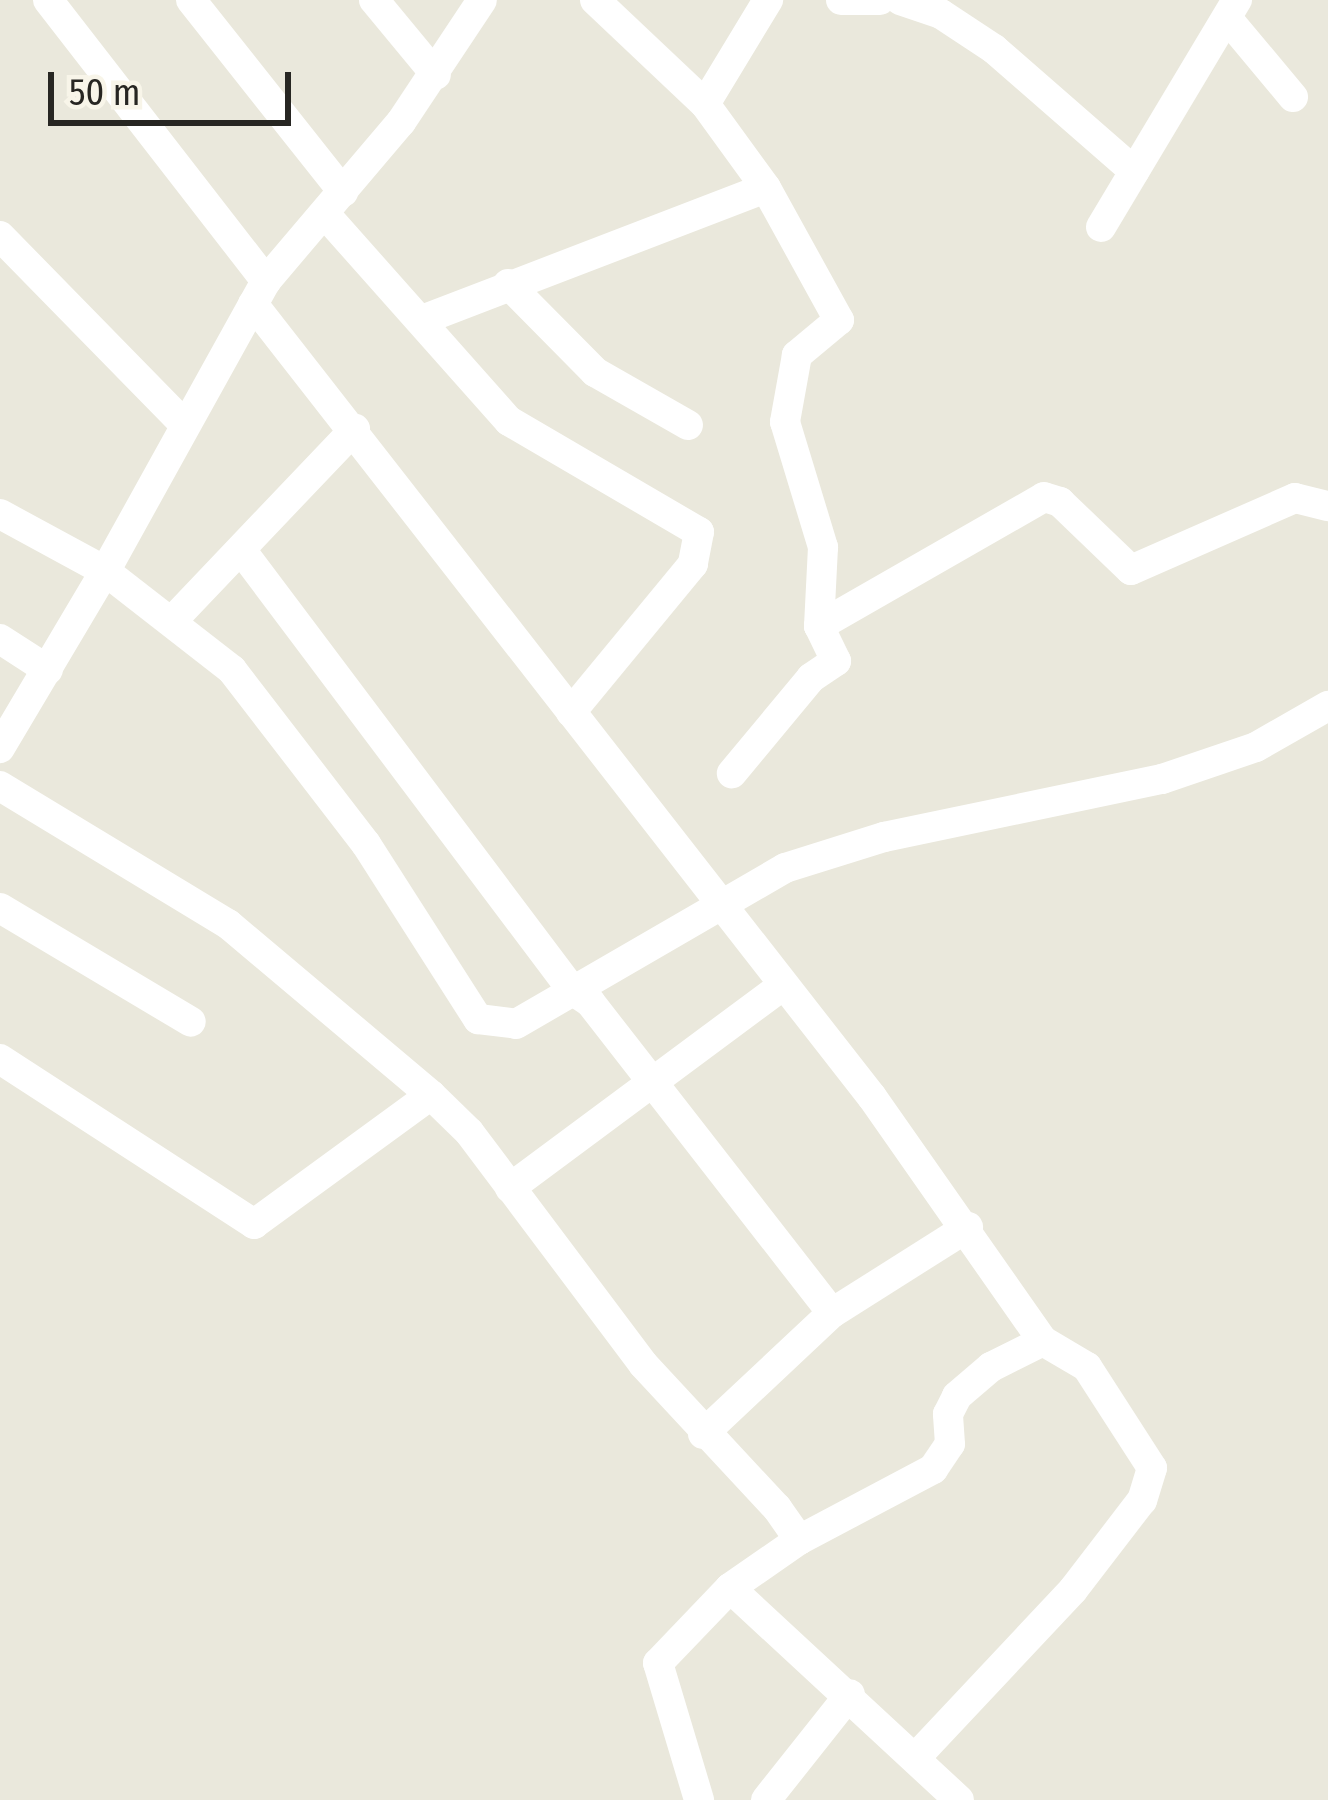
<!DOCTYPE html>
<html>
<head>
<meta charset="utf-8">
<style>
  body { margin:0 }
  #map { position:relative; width:1328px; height:1800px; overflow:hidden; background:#eae8dc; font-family:"Fira Sans Condensed",sans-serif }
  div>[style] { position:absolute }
  .street>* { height:30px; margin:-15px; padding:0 15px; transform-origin:15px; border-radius:15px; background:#fff }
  span { translate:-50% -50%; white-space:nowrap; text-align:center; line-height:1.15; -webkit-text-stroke:10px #f8f5e9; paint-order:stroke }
  .scale { position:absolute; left:48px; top:72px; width:243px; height:54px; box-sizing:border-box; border:6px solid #272622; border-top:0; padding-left:15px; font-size:36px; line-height:42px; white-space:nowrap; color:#272622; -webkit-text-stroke:9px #f8f5e9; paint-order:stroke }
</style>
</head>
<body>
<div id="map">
  <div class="street">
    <i style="left:48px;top:0;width:356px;rotate:52.2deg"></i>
    <i style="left:266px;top:281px;width:332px;rotate:119deg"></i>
    <i style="left:105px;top:571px;width:161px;rotate:37.9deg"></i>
    <i style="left:232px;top:670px;width:220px;rotate:52.4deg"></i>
    <i style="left:366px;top:844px;width:208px;rotate:57.4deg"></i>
    <i style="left:478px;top:1019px;width:38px;rotate:7deg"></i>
    <i style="left:516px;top:1024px;width:311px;rotate:-30.1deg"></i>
    <i style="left:785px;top:868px;width:104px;rotate:-17.4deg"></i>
    <i style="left:884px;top:837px;width:284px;rotate:-11.8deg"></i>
    <i style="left:1162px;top:779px;width:99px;rotate:-18.8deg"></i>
    <i style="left:1256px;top:747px;width:83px;rotate:-29.7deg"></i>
    <i style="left:191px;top:0;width:245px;rotate:51.6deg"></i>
    <i style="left:374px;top:0;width:97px;rotate:50.4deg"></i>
    <i style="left:595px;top:0;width:151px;rotate:43.4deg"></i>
    <i style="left:705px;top:104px;width:104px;rotate:54deg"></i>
    <i style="left:766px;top:188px;width:151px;rotate:61.1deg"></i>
    <i style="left:839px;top:320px;width:55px;rotate:140.2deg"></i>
    <i style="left:797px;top:355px;width:68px;rotate:100.2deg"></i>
    <i style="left:785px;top:422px;width:131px;rotate:73.1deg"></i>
    <i style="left:823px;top:547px;width:79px;rotate:92.9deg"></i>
    <i style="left:819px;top:626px;width:39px;rotate:64deg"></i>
    <i style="left:836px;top:661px;width:30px;rotate:146deg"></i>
    <i style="left:811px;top:678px;width:124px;rotate:129.7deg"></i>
    <i style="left:841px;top:0;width:39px"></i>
    <i style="left:900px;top:0;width:43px;rotate:18.9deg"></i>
    <i style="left:941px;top:14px;width:64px;rotate:33.4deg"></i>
    <i style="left:994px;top:49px;width:186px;rotate:41.1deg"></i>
    <i style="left:1227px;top:18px;width:103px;rotate:50.1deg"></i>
    <i style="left:705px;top:104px;width:122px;rotate:-58.8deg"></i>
    <i style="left:325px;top:214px;width:277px;rotate:48.4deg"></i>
    <i style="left:509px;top:421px;width:220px;rotate:30.3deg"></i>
    <i style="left:699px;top:532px;width:33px;rotate:101deg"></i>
    <i style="left:693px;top:564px;width:192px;rotate:129.5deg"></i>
    <i style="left:1101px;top:227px;width:265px;rotate:-59.1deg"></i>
    <i style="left:0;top:236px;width:263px;rotate:45.6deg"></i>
    <i style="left:266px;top:281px;width:209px;rotate:-49.7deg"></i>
    <i style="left:401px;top:122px;width:146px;rotate:-56.4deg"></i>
    <i style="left:508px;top:284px;width:124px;rotate:45.3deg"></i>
    <i style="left:595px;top:372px;width:107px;rotate:29.7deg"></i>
    <i style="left:253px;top:304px;width:1006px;rotate:52.03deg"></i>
    <i style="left:872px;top:1097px;width:298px;rotate:55deg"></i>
    <i style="left:1043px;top:1341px;width:51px;rotate:30.6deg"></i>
    <i style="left:1087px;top:1367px;width:120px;rotate:57.2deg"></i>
    <i style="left:1152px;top:1468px;width:34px;rotate:107deg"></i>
    <i style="left:1142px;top:1500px;width:113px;rotate:127.5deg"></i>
    <i style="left:1073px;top:1590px;width:226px;rotate:133.2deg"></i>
    <i style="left:422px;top:320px;width:368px;rotate:-21deg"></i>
    <i style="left:0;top:514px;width:119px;rotate:28.5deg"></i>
    <i style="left:105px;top:571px;width:206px;rotate:120.7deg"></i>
    <i style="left:242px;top:551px;width:549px;rotate:53.07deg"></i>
    <i style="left:572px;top:990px;width:22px;rotate:34deg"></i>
    <i style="left:590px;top:1002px;width:394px;rotate:52.1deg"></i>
    <i style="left:173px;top:620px;width:264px;rotate:-46.4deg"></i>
    <i style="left:819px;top:626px;width:259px;rotate:-29.8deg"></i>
    <i style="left:1044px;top:497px;width:17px;rotate:17deg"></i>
    <i style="left:1060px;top:502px;width:98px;rotate:43.8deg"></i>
    <i style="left:1131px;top:570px;width:179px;rotate:-23.7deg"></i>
    <i style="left:1295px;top:498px;width:34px;rotate:14deg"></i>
    <i style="left:0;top:639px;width:57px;rotate:32.9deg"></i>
    <i style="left:0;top:786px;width:267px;rotate:31.2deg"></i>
    <i style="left:228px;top:924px;width:265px;rotate:40.1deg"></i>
    <i style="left:431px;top:1095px;width:53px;rotate:44.2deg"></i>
    <i style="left:469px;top:1132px;width:290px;rotate:53.1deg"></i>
    <i style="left:643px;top:1364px;width:197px;rotate:47.1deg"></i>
    <i style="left:777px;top:1508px;width:39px;rotate:55deg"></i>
    <i style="left:799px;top:1540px;width:84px;rotate:145.2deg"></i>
    <i style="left:730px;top:1588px;width:104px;rotate:133.8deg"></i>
    <i style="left:658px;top:1663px;width:143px;rotate:73.3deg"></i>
    <i style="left:0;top:908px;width:222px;rotate:30.8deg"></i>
    <i style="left:0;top:1059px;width:303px;rotate:33deg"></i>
    <i style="left:254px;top:1224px;width:219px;rotate:-36.1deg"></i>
    <i style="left:510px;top:1188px;width:339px;rotate:-36.6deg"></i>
    <i style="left:703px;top:1434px;width:177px;rotate:-43.2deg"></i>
    <i style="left:832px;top:1313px;width:161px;rotate:-32.3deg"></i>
    <i style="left:799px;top:1540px;width:152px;rotate:-27.9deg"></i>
    <i style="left:933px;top:1469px;width:30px;rotate:-56deg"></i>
    <i style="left:950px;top:1444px;width:30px;rotate:-94deg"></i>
    <i style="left:948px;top:1414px;width:20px;rotate:-63deg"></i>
    <i style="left:957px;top:1396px;width:45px;rotate:-40.5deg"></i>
    <i style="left:991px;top:1367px;width:58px;rotate:-26.6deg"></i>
    <i style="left:730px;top:1588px;width:312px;rotate:42.8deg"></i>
    <i style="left:766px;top:1800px;width:135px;rotate:-51.6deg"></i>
  </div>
  <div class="scale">50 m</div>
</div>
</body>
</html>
